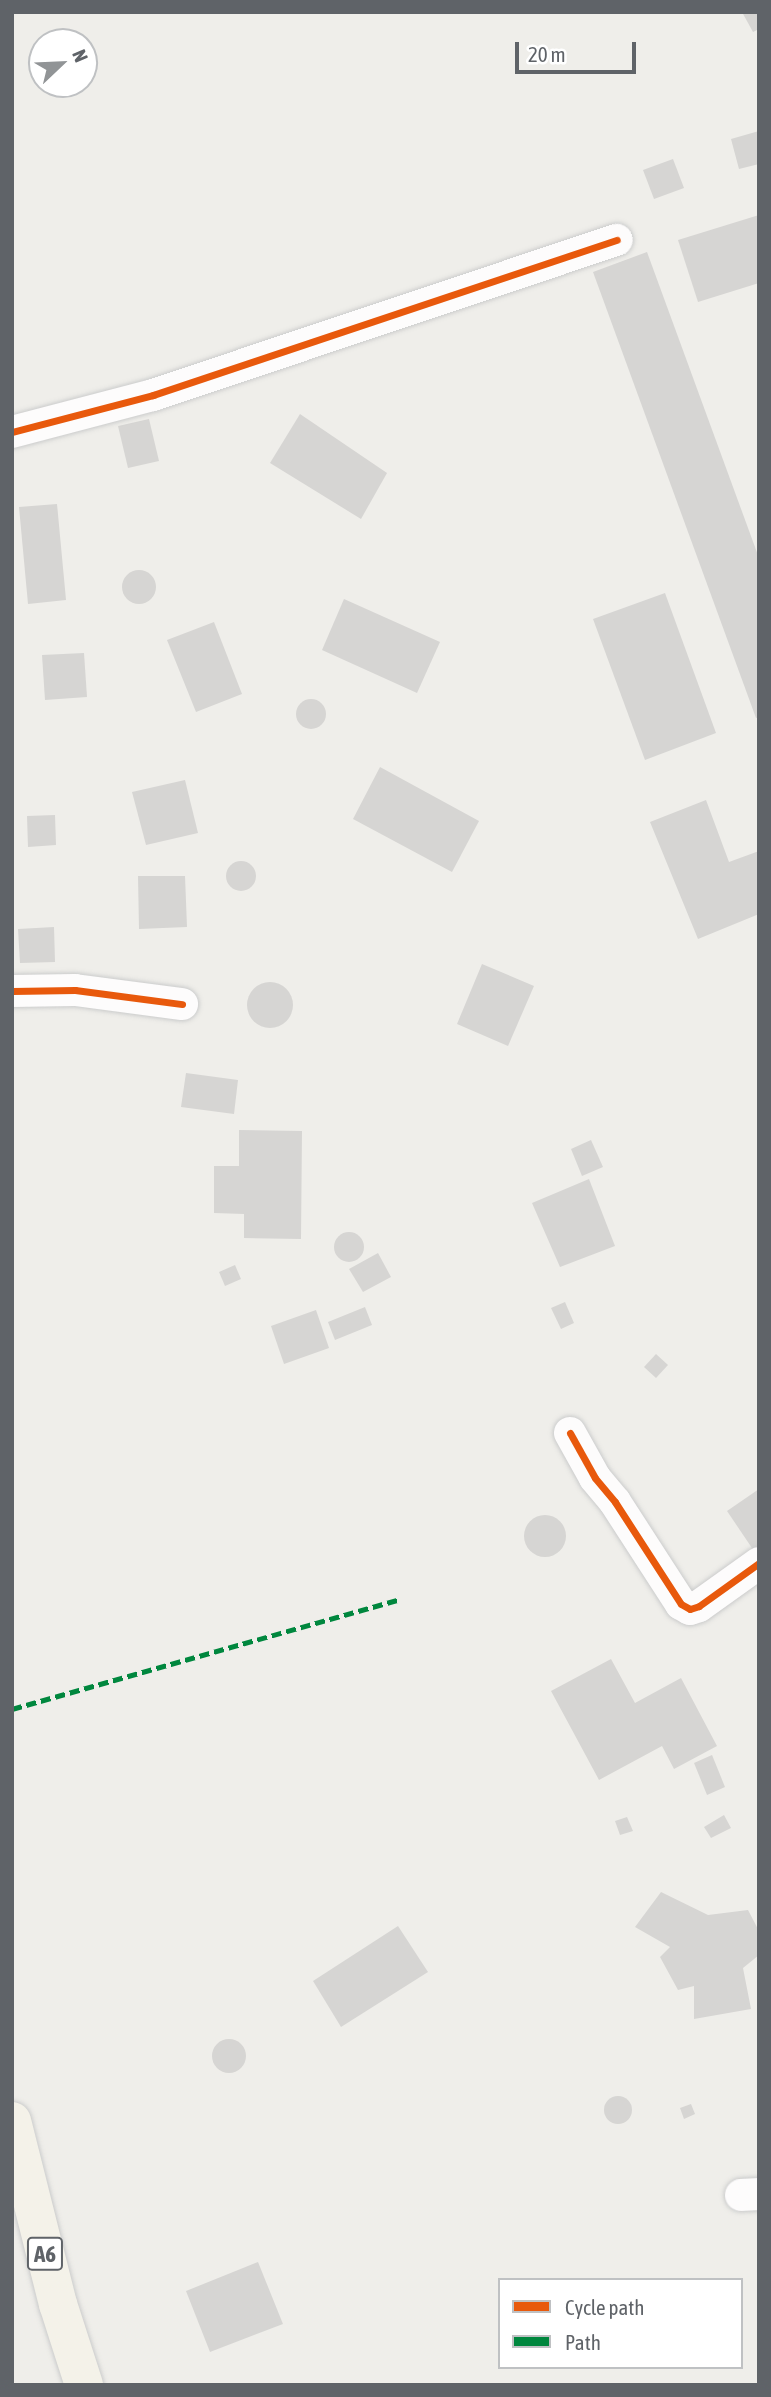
<!DOCTYPE html>
<html>
<head>
<meta charset="utf-8">
<style>
  body { margin:0 }
  #map { position:relative; width:771px; height:2397px; overflow:hidden; background:#efeeea; font-family:"Asap Condensed",sans-serif }
  div>[style] { position:absolute }
  .building>* { inset:0; background:#d6d5d3 }
  .round { border-radius:50% }
  .roads { filter:drop-shadow(0 0 2px #cbcccc) drop-shadow(0 0 2px #cbcccc) }
  .minor>* { height:32px; margin:-16px; padding:0 16px; transform-origin:16px; border-radius:16px; background:#fdfcfc }
  .primary>* { height:38px; margin:-19px; padding:0 19px; transform-origin:19px; border-radius:19px; background:#f4f2e9 }
  .quiet>* { height:5px; margin-top:-2.5px; transform-origin:0; background:repeating-linear-gradient(90deg,#00873e 0 10px,transparent 0 15px) }
  .cycleway>* { height:7px; margin:-3.5px; padding:0 3.5px; transform-origin:3.5px; border-radius:3.5px; background:#e8590c }
  span { translate:-50% -50%; white-space:nowrap; text-align:center; line-height:1.15; -webkit-text-stroke:5px #fff; paint-order:stroke }
  .shield-label span { padding:2px 5px; background:#fff; border:2px solid; border-radius:5px; -webkit-text-stroke-width:0 }
  .shield-label { font-size:23px; color:#5f6368; font-weight:700 }
  .frame { position:absolute; inset:0; border:14px solid #5f6368; pointer-events:none }
  .legend { position:absolute; left:498px; top:2278px; width:245px; height:91px; box-sizing:border-box; background:#fff; border:2px solid #bfc1c3; margin:0; padding:9px 12px; list-style:none; font-size:21px; color:#5f6368 }
  .legend li { display:flex; align-items:center; gap:14px; height:35px }
  .legend b { width:35px; border:2px solid #bfc1c3 }
  .north { position:absolute; left:28px; top:28px; width:70px; height:70px; box-sizing:border-box; background:#fff; border:2px solid #bfc1c3; border-radius:50%; rotate:67deg; font-size:19px; font-weight:700; line-height:28px; text-align:center; color:#5f6368 }
  .north::after { content:''; display:block; margin:auto; width:24px; height:32px; background:#919496; clip-path:polygon(50% 0,100% 100%,50% 72%,0 100%) }
  .scale { position:absolute; left:515px; top:42px; width:121px; height:32px; box-sizing:border-box; border:4px solid #5f6368; border-top:0; padding-left:9px; font-size:21px; line-height:24px; white-space:nowrap; color:#5f6368; -webkit-text-stroke:5px #fff; paint-order:stroke }
</style>
</head>
<body>
<div id="map">
  <div class="building">
    <i style="clip-path:polygon(742px 12px,759px 12px,759px 29px,753px 32px)"></i>
    <i style="clip-path:polygon(759px 131px,759px 164px,739px 169px,731px 139px)"></i>
    <i style="clip-path:polygon(673px 159px,684px 188px,654px 199px,643px 170px)"></i>
    <i style="clip-path:polygon(759px 215px,759px 283px,698px 302px,678px 240px)"></i>
    <i style="clip-path:polygon(647px 252px,759px 558px,759px 717px,756px 718px,593px 272px)"></i>
    <i style="clip-path:polygon(300px 414px,387px 473px,361px 519px,270px 463px)"></i>
    <i style="clip-path:polygon(149px 419px,159px 461px,128px 468px,118px 426px)"></i>
    <i style="clip-path:polygon(57px 504px,66px 600px,28px 604px,19px 507px)"></i>
    <i class="round" style="left:122px;top:570px;width:34px;height:34px"></i>
    <i style="clip-path:polygon(665px 593px,716px 733px,645px 760px,593px 619px)"></i>
    <i style="clip-path:polygon(344px 599px,440px 642px,417px 693px,322px 650px)"></i>
    <i style="clip-path:polygon(214px 622px,242px 694px,196px 712px,167px 640px)"></i>
    <i style="clip-path:polygon(84px 653px,87px 697px,45px 700px,42px 655px)"></i>
    <i class="round" style="left:296px;top:699px;width:30px;height:30px"></i>
    <i style="clip-path:polygon(380px 767px,479px 821px,452px 872px,353px 819px)"></i>
    <i style="clip-path:polygon(185px 780px,198px 833px,146px 845px,132px 792px)"></i>
    <i style="clip-path:polygon(706px 800px,729px 862px,759px 851px,759px 914px,698px 939px,650px 822px)"></i>
    <i style="clip-path:polygon(55px 815px,56px 845px,28px 847px,27px 816px)"></i>
    <i class="round" style="left:226px;top:861px;width:30px;height:30px"></i>
    <i style="clip-path:polygon(138px 876px,185px 876px,187px 927px,139px 929px)"></i>
    <i style="clip-path:polygon(54px 927px,55px 962px,20px 963px,18px 929px)"></i>
    <i style="clip-path:polygon(482px 964px,534px 986px,508px 1046px,457px 1024px)"></i>
    <i class="round" style="left:247px;top:982px;width:46px;height:46px"></i>
    <i style="clip-path:polygon(186px 1073px,238px 1080px,234px 1114px,181px 1107px)"></i>
    <i style="clip-path:polygon(239px 1130px,302px 1131px,301px 1239px,244px 1238px,244px 1214px,214px 1213px,214px 1166px,239px 1166px)"></i>
    <i style="clip-path:polygon(591px 1140px,603px 1167px,582px 1176px,571px 1149px)"></i>
    <i style="clip-path:polygon(589px 1179px,615px 1246px,560px 1267px,532px 1203px)"></i>
    <i class="round" style="left:334px;top:1232px;width:30px;height:30px"></i>
    <i style="clip-path:polygon(378px 1253px,391px 1277px,363px 1292px,349px 1269px)"></i>
    <i style="clip-path:polygon(235px 1265px,241px 1279px,225px 1286px,219px 1272px)"></i>
    <i style="clip-path:polygon(565px 1302px,574px 1323px,561px 1329px,551px 1308px)"></i>
    <i style="clip-path:polygon(365px 1307px,372px 1325px,335px 1340px,328px 1322px)"></i>
    <i style="clip-path:polygon(316px 1310px,329px 1348px,284px 1364px,271px 1326px)"></i>
    <i style="clip-path:polygon(656px 1354px,668px 1365px,656px 1378px,644px 1367px)"></i>
    <i style="clip-path:polygon(759px 1489px,759px 1548px,754px 1551px,727px 1511px)"></i>
    <i class="round" style="left:524px;top:1515px;width:42px;height:42px"></i>
    <i style="clip-path:polygon(611px 1659px,635px 1703px,681px 1678px,717px 1746px,674px 1769px,662px 1746px,599px 1780px,551px 1691px)"></i>
    <i style="clip-path:polygon(712px 1755px,725px 1787px,707px 1795px,694px 1763px)"></i>
    <i style="clip-path:polygon(724px 1815px,731px 1828px,711px 1838px,704px 1827px)"></i>
    <i style="clip-path:polygon(627px 1817px,633px 1831px,620px 1835px,615px 1821px)"></i>
    <i style="clip-path:polygon(661px 1892px,708px 1915px,748px 1910px,759px 1931px,759px 1955px,743px 1968px,751px 2009px,694px 2019px,694px 1986px,678px 1990px,660px 1957px,670px 1947px,635px 1927px)"></i>
    <i style="clip-path:polygon(398px 1926px,428px 1972px,341px 2027px,313px 1981px)"></i>
    <i class="round" style="left:212px;top:2039px;width:34px;height:34px"></i>
    <i class="round" style="left:604px;top:2096px;width:28px;height:28px"></i>
    <i style="clip-path:polygon(691px 2104px,695px 2114px,684px 2119px,680px 2108px)"></i>
    <i style="clip-path:polygon(258px 2262px,283px 2324px,210px 2352px,186px 2291px)"></i>
  </div>
  <div class="roads">
    <div class="minor">
      <i style="left:12px;top:432px;width:146px;rotate:-14.7deg"></i>
      <i style="left:153px;top:395px;width:489px;rotate:-18.5deg"></i>
      <i style="left:12px;top:991px;width:63px;rotate:-0.9deg"></i>
      <i style="left:75px;top:990px;width:108px;rotate:7.5deg"></i>
      <i style="left:570px;top:1433px;width:51px;rotate:60.9deg"></i>
      <i style="left:595px;top:1478px;width:31px;rotate:50deg"></i>
      <i style="left:615px;top:1502px;width:121px;rotate:57.1deg"></i>
      <i style="left:681px;top:1604px;width:10px;rotate:29deg"></i>
      <i style="left:690px;top:1609px;width:9px;rotate:-18deg"></i>
      <i style="left:699px;top:1606px;width:74px;rotate:-35.6deg"></i>
      <i style="left:741px;top:2195px;width:18px;rotate:-3deg"></i>
    </div>
    <div class="primary">
      <i style="left:12px;top:2121px;width:189px;rotate:75.9deg"></i>
      <i style="left:58px;top:2304px;width:85px;rotate:72.2deg"></i>
    </div>
  </div>
  <div class="quiet">
    <i style="left:12px;top:1709px;width:404px;rotate:-15.8deg"></i>
  </div>
  <div class="cycleway">
    <i style="left:12px;top:432px;width:146px;rotate:-14.7deg"></i>
    <i style="left:153px;top:395px;width:489px;rotate:-18.5deg"></i>
    <i style="left:12px;top:991px;width:63px;rotate:-0.9deg"></i>
    <i style="left:75px;top:990px;width:108px;rotate:7.5deg"></i>
    <i style="left:570px;top:1433px;width:51px;rotate:60.9deg"></i>
    <i style="left:595px;top:1478px;width:31px;rotate:50deg"></i>
    <i style="left:615px;top:1502px;width:121px;rotate:57.1deg"></i>
    <i style="left:681px;top:1604px;width:10px;rotate:29deg"></i>
    <i style="left:690px;top:1609px;width:9px;rotate:-18deg"></i>
    <i style="left:699px;top:1606px;width:74px;rotate:-35.6deg"></i>
  </div>
  <div class="shield-label">
    <span style="left:45px;top:2254px">A6</span>
  </div>
  <div class="frame"></div>
  <ul class="legend">
  <li><b style="height:9px;background:#e8590c"></b>Cycle path</li>
  <li><b style="height:9px;background:#00873e"></b>Path</li>
  </ul>
  <div class="north">N</div>
  <div class="scale">20 m</div>
</div>
</body>
</html>
